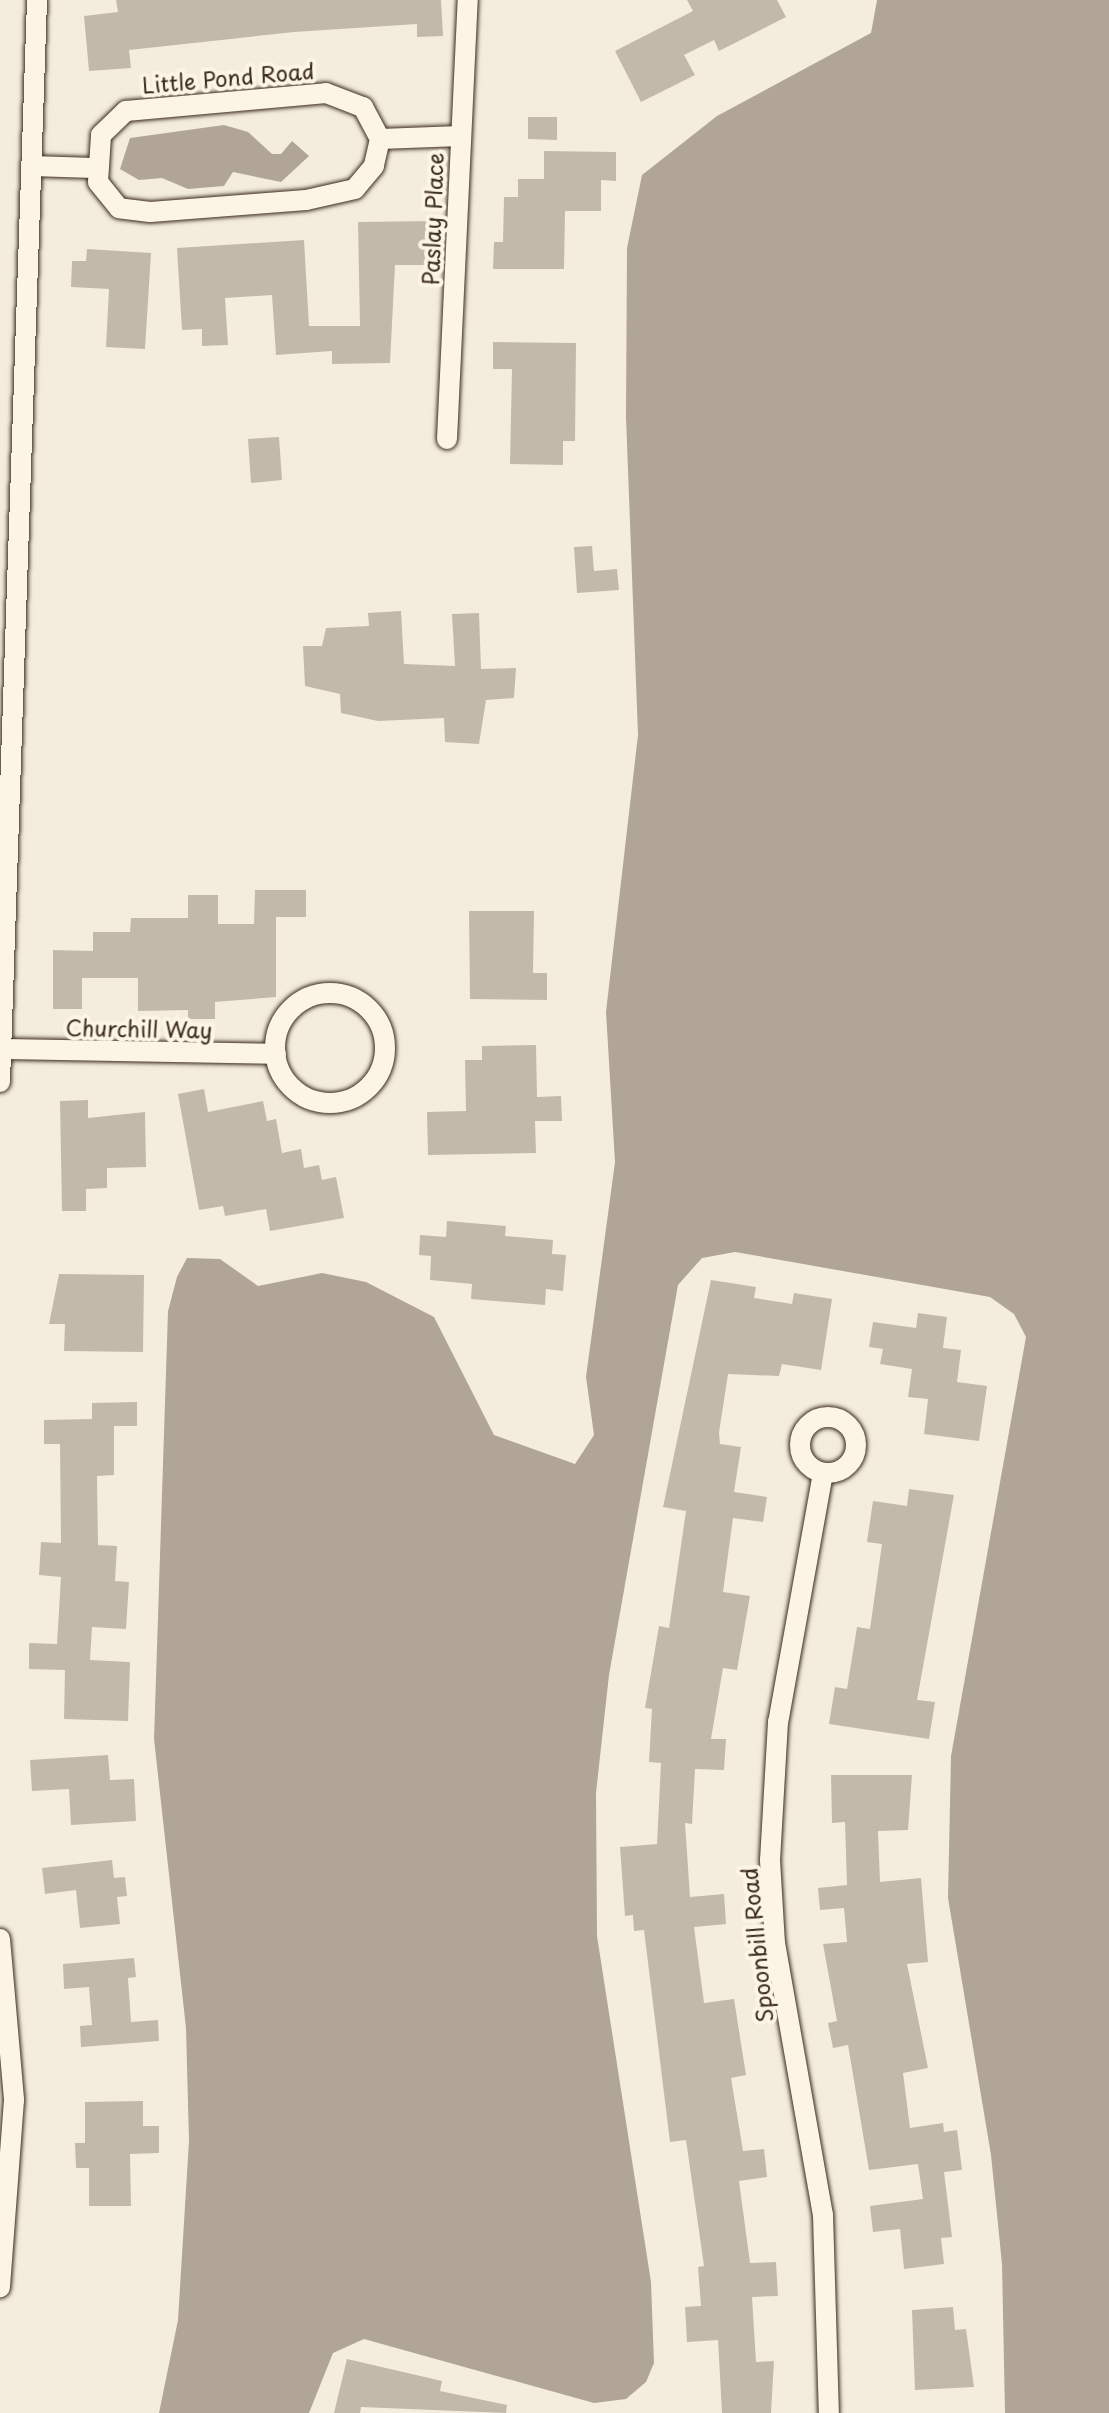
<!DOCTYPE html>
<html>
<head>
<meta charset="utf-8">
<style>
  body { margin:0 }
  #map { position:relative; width:1109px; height:2413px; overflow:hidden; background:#f4eddd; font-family:"Playpen Sans",sans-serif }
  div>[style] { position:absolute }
  .water>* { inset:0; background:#b0a596 }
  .building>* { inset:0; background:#c3b9aa }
  .roads { filter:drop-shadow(0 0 2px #3b2a1e) drop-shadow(0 0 2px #3b2a1e) }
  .street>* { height:20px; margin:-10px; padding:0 10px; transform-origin:10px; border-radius:10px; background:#fcf5e5 }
  .street>.ring { margin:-10px; padding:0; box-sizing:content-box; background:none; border:20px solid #fcf5e5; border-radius:50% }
  span { translate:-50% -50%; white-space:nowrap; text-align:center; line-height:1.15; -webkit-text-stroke:8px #fcf5e5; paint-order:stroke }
  .street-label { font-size:22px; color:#3b2a1e }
</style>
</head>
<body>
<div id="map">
  <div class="water">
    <i style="clip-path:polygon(877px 0,1109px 0,1109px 2413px,1005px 2413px,1002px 2264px,991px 2155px,948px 1898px,951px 1756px,1026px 1337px,1014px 1314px,990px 1297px,735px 1252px,702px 1258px,678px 1285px,609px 1675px,596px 1793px,597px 1936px,651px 2282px,654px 2363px,646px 2382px,626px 2399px,594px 2403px,364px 2339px,333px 2353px,309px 2413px,159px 2413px,178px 2320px,189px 2141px,186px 2028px,154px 1739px,168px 1311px,177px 1277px,187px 1258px,220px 1259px,258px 1286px,322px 1273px,366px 1282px,434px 1317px,494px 1435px,575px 1464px,594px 1435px,586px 1377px,615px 1162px,606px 1012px,638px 735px,626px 417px,627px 248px,642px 175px,717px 116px,871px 33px)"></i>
    <i style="clip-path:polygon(224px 125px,248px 132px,272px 154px,281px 154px,292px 141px,309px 156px,281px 182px,233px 172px,224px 186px,188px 189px,162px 178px,139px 180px,120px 169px,130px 138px)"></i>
  </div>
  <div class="building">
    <i style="clip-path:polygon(116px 0,441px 0,443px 36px,417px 37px,417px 24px,294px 32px,129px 50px,131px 68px,89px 71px,84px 16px,118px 12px)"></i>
    <i style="clip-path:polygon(687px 0,777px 0,786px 17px,719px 51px,714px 40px,684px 55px,695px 75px,641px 102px,615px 51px,693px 11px)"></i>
    <i style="clip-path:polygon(528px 117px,557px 117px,557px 140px,528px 139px)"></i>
    <i style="clip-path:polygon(544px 151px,616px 152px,616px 181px,601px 180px,601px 211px,565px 211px,564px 269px,493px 269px,494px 242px,503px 242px,504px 197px,518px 197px,518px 179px,544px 179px)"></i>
    <i style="clip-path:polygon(434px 221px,435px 265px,395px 265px,390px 363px,332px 364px,332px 351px,276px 355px,272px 295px,225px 298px,228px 345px,202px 346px,202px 329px,182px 330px,177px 248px,304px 240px,309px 326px,360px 326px,358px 222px)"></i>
    <i style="clip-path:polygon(87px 249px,151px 253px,145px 349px,106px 347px,109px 289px,71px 287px,72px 261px,86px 261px)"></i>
    <i style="clip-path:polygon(493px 342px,576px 343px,575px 441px,563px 441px,563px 465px,510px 464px,512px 369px,493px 369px)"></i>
    <i style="clip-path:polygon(279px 437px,282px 480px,251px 483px,248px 439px)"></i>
    <i style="clip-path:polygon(592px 546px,594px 571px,617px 569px,619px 590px,577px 593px,574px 547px)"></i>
    <i style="clip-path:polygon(401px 611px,404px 664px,455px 666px,452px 614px,479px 613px,481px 669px,516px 668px,514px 698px,486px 700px,479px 744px,445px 742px,444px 718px,378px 721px,341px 713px,340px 694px,305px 686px,303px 646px,322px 646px,326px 628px,369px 626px,368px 613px)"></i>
    <i style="clip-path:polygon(255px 890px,306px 890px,306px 917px,276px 917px,276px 997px,215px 1002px,215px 1019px,188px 1019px,188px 1010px,138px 1011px,138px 978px,82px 978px,82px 1009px,53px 1009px,53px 950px,93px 951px,93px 932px,130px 932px,131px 918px,188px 918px,188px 895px,218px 895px,218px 924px,254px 924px)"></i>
    <i style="clip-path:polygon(469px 911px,534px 911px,533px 973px,547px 973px,547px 1000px,470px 999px)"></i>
    <i style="clip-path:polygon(536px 1045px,537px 1097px,561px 1096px,562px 1121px,535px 1121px,536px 1153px,428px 1155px,427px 1112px,466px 1111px,465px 1060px,482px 1060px,482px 1046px)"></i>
    <i style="clip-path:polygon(204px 1089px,208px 1112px,263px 1101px,267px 1121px,276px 1119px,282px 1153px,301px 1149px,304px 1168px,319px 1165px,322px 1180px,336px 1177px,344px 1218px,270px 1231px,266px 1209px,225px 1216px,223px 1206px,199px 1210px,178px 1094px)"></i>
    <i style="clip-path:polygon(88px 1100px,88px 1118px,145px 1112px,146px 1167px,107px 1168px,107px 1188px,86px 1189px,86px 1211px,62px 1211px,60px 1101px)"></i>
    <i style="clip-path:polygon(447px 1221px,506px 1226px,505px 1236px,553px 1240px,552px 1254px,566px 1255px,563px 1291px,546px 1289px,545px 1305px,471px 1299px,472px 1284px,430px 1280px,431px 1256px,419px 1255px,420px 1235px,446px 1237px)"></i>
    <i style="clip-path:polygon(59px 1274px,144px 1275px,143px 1352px,64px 1351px,65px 1324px,49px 1324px)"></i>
    <i style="clip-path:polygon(711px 1280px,756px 1287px,754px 1298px,792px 1304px,794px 1293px,832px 1299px,821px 1370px,782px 1364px,779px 1376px,728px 1374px,719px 1433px,720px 1444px,741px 1447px,734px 1492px,767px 1497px,763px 1522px,733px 1518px,723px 1592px,750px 1596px,737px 1670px,723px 1668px,711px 1739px,726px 1739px,724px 1770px,695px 1769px,692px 1824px,685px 1823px,690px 1897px,724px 1894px,726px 1924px,694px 1927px,704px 2003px,734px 1999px,746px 2075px,731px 2078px,743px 2151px,764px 2149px,767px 2177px,739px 2181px,750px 2263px,776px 2262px,778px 2296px,752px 2297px,756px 2362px,774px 2361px,771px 2413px,722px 2413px,718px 2340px,687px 2342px,685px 2307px,701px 2306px,698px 2267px,704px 2266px,686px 2140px,670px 2142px,644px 1930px,634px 1931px,633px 1915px,625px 1916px,620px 1847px,657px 1844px,661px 1763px,649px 1762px,652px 1709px,645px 1708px,659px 1626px,669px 1628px,686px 1511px,663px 1507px)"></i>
    <i style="clip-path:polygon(918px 1313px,947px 1317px,943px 1348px,961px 1350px,957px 1382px,987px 1386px,979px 1441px,924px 1434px,928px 1399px,908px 1397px,912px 1369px,880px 1364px,883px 1349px,869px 1347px,873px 1322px,916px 1328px)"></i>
    <i style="clip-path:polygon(137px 1402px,137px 1426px,114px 1426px,114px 1475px,97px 1476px,98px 1545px,117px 1546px,115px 1581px,129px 1582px,126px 1629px,92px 1627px,90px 1660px,130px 1662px,128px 1721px,64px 1719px,65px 1670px,29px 1669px,29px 1643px,57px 1644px,61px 1577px,39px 1575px,41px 1542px,61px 1543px,60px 1444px,44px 1444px,44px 1420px,92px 1419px,92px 1403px)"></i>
    <i style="clip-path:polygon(909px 1489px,954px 1495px,917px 1700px,935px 1702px,929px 1739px,829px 1724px,835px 1687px,847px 1689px,857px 1627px,870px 1629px,882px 1544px,867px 1542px,873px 1501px,907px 1506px)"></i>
    <i style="clip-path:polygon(108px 1755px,110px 1780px,134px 1779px,136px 1821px,71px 1825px,69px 1789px,32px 1791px,30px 1760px)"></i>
    <i style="clip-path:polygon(831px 1775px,912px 1775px,908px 1830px,878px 1831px,880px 1882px,921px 1878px,928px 1962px,907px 1964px,928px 2068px,903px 2073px,910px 2128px,943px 2123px,944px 2132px,957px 2130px,962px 2170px,944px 2172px,952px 2237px,941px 2238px,944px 2264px,904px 2269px,900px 2229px,873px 2232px,870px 2206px,923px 2199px,918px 2164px,869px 2170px,848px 2045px,833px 2048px,828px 2023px,837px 2021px,823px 1944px,847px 1942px,844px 1908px,820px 1910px,818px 1888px,847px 1885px,845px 1822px,832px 1823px)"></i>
    <i style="clip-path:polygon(112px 1860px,114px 1878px,125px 1877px,127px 1896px,117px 1897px,120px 1924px,80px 1928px,76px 1890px,45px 1894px,42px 1868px)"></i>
    <i style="clip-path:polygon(134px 1958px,136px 1977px,128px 1978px,131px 2022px,158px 2020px,159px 2041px,81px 2047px,80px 2026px,92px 2025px,89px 1987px,64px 1989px,63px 1964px)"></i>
    <i style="clip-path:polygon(143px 2101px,143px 2126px,159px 2126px,159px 2153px,130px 2154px,131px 2206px,89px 2206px,89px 2168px,76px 2168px,75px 2143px,85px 2143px,85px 2102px)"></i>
    <i style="clip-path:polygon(953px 2307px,955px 2330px,966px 2329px,974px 2387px,915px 2390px,912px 2310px)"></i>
    <i style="clip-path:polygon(347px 2359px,442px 2381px,440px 2391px,507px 2405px,506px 2413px,361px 2407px,360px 2413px,334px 2413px)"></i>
  </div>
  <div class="roads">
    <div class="street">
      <i style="left:326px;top:93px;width:40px;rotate:21deg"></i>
      <i style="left:363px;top:107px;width:36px;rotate:62deg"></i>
      <i style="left:380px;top:139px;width:28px;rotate:103deg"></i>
      <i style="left:374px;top:166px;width:30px;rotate:130deg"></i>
      <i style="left:355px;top:189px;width:50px;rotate:167.3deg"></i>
      <i style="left:306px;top:200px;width:156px;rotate:175.6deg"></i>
      <i style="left:150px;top:212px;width:31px;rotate:-173deg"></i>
      <i style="left:119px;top:208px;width:33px;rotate:-129deg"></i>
      <i style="left:98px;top:182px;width:47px;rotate:-86.3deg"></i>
      <i style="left:101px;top:135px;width:35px;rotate:-44deg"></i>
      <i style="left:126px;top:111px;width:201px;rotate:-5.1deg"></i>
      <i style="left:380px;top:139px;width:80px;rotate:-2.1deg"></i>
      <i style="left:32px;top:166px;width:62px;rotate:1.8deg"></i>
      <i style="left:447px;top:439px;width:440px;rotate:-87.3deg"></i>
      <i class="ring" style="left:275px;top:993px;width:90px;height:90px"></i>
      <i style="left:1px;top:1049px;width:275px;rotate:1deg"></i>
      <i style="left:0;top:1082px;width:1083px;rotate:-88.04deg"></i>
      <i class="ring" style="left:800px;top:1417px;width:36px;height:36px"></i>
      <i style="left:823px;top:1473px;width:253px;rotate:100.2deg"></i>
      <i style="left:778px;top:1722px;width:138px;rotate:93.3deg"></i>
      <i style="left:770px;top:1860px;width:83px;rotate:86.6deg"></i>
      <i style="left:775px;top:1943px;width:276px;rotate:80deg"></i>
      <i style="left:823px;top:2215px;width:198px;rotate:88.3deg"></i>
      <i style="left:0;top:1939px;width:162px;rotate:85deg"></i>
      <i style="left:14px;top:2100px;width:188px;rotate:94.3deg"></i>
    </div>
  </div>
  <div class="street-label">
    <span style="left:228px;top:77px;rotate:-5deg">Little Pond Road</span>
    <span style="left:432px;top:219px;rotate:-88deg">Paslay Place</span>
    <span style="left:139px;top:1028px;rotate:1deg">Churchill Way</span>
    <span style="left:756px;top:1945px;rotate:-96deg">Spoonbill Road</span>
  </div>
</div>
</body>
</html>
